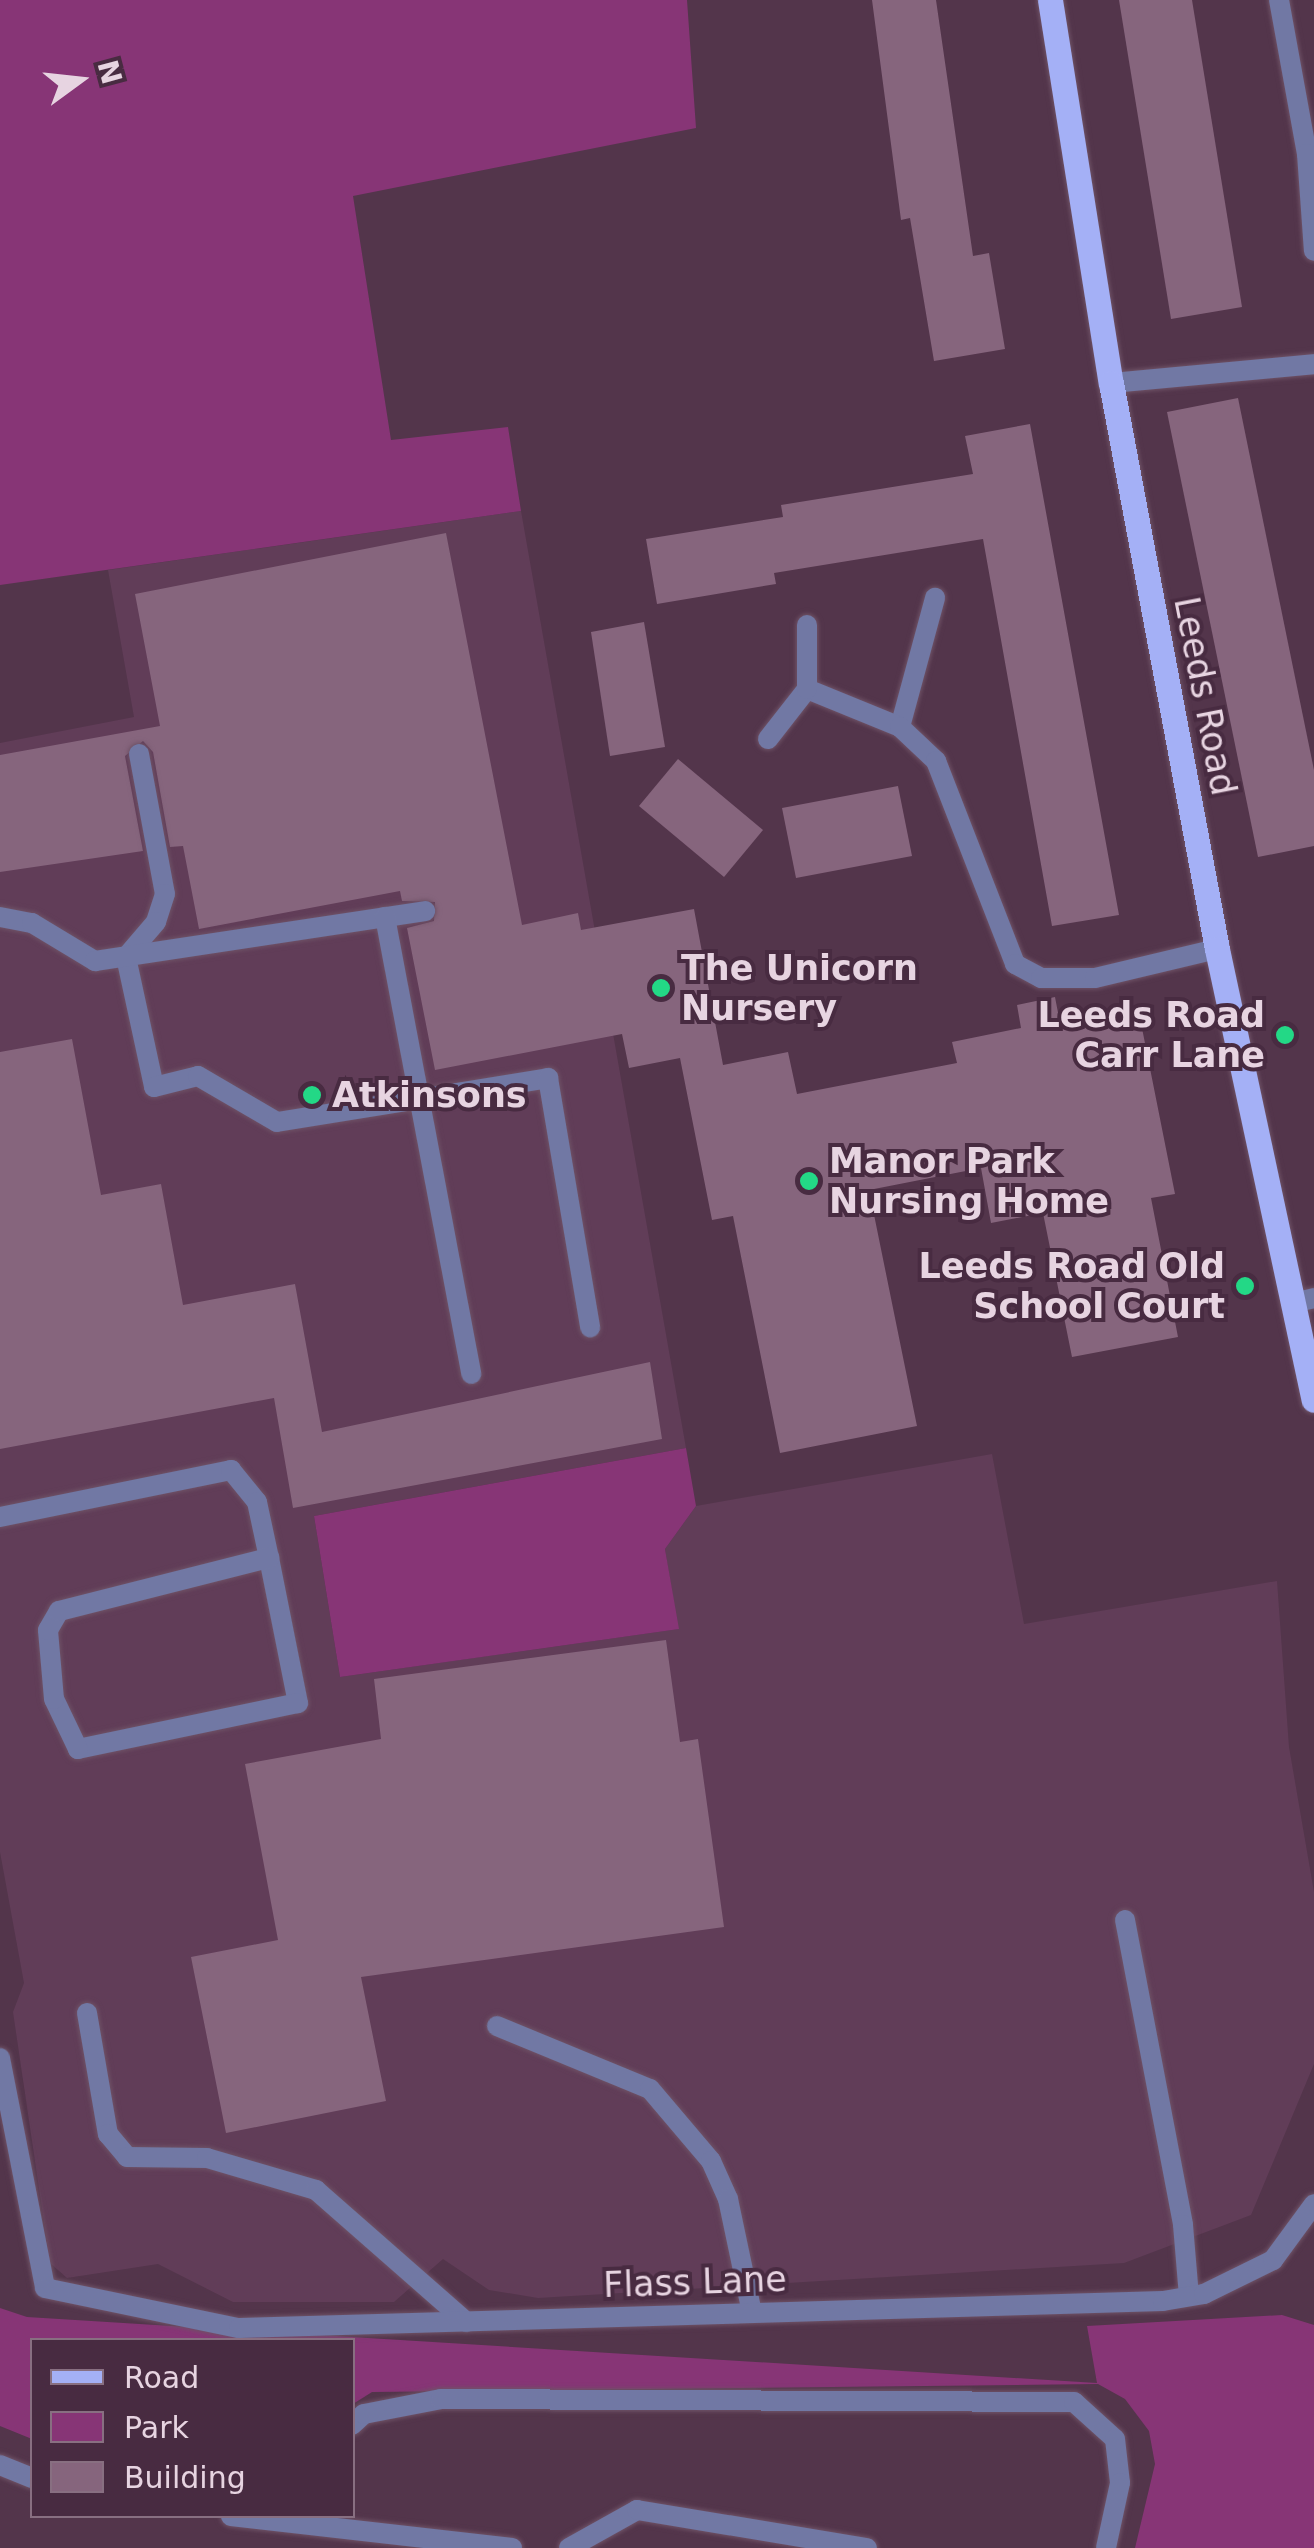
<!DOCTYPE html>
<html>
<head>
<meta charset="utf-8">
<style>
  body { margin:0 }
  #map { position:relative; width:1314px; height:2548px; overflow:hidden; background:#53354b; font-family:"DejaVu Sans",sans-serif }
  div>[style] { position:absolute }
  .built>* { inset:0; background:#613d58 }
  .green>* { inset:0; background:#873576 }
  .building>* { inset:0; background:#86657d }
  .roads { filter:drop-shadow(0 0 2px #6e5266) drop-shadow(0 0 2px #6e5266) }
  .lane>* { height:20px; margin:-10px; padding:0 10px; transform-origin:10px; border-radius:10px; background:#7178a4 }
  .street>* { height:20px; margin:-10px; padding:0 10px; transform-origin:10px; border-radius:10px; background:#7178a4 }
  .primary>* { height:25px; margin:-12.5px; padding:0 12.5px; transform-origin:12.5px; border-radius:12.5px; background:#a4b0f6 }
  .dots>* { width:28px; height:28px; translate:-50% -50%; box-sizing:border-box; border:5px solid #482b41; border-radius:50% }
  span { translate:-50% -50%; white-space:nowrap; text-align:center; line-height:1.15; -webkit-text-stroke:8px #482b41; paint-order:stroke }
  .street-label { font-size:35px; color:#e7d4e1 }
  .poi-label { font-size:35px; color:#e7d4e1; font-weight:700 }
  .left { translate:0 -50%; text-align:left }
  .right { translate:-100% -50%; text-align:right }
  .legend { position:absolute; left:30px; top:2338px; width:325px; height:180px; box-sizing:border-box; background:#482b41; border:2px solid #886f81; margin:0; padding:12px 18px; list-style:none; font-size:30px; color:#e7d4e1 }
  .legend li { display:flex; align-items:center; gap:20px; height:50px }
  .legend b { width:50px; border:2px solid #886f81 }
  .north { position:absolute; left:30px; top:30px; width:100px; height:100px; -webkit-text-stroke:8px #482b41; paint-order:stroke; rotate:75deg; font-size:28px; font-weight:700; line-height:40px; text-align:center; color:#e7d4e1 }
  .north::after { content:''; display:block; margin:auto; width:35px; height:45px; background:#e7d4e1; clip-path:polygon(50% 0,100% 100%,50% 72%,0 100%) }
</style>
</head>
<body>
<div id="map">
  <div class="built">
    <i style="clip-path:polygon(521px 511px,686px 1448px,314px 1516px,340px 1677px,678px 1629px,665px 1549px,696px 1506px,992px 1454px,1024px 1624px,1277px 1581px,1289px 1747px,1314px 1892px,1314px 2064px,1251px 2215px,1124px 2263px,538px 2298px,489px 2290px,443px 2259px,394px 2302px,233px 2302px,158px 2264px,67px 2278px,50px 2263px,13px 2012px,24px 1983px,0 1852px,0 743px,134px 717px,108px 570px)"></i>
  </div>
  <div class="green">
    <i style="clip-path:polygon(0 0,687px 0,696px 128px,353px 196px,391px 440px,508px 427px,521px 511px,0 585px)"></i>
    <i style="clip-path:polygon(686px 1448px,696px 1506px,665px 1549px,679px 1629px,340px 1677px,314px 1516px)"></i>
    <i style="clip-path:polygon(0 2308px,27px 2317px,1097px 2383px,1087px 2326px,1282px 2315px,1314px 2325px,1314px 2548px,1135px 2548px,1155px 2464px,1149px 2431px,1125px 2399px,1098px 2384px,372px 2392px,353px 2404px,352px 2340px,32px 2340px,32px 2439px,0 2426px)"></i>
  </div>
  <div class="building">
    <i style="clip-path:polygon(872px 0,936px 0,973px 256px,989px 253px,1005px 349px,934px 361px,910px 218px,901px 220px)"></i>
    <i style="clip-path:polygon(1119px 0,1192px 0,1242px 307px,1171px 319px)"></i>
    <i style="clip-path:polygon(1238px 398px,1314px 770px,1314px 846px,1258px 857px,1167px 412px)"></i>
    <i style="clip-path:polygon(1030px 424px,1119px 915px,1052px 926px,983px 539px,774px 573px,776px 584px,657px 604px,646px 539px,783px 517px,781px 505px,973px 474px,965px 436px)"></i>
    <i style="clip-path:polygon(446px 533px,522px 925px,578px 913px,581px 930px,694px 909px,723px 1065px,788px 1052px,797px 1094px,957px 1063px,952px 1042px,1021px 1028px,1017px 1005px,1055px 997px,1060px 1023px,1138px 1008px,1175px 1194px,1151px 1198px,1178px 1337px,1072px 1357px,1043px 1213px,991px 1223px,981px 1168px,869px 1190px,917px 1426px,780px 1453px,733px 1216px,712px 1220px,680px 1058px,629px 1068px,622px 1034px,435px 1070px,407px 928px,434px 921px,435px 902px,402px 901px,400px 891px,199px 929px,183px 846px,170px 847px,153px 752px,143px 741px,125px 756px,143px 851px,0 872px,0 755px,160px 726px,135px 594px)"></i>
    <i style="clip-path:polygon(644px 622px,665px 747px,610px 756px,591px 632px)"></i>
    <i style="clip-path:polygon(678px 759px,763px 830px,724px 877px,639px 806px)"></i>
    <i style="clip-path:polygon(898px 786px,912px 856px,796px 878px,782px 808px)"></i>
    <i style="clip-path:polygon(72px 1039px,101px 1195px,161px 1184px,183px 1305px,295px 1284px,322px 1432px,650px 1362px,662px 1439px,293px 1508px,274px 1398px,0 1449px,0 1052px)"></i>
    <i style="clip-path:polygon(666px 1640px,680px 1742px,698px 1739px,724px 1927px,361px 1977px,386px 2101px,226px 2133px,191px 1957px,278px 1940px,245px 1764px,381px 1739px,374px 1679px)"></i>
  </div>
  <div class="roads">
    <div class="lane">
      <i style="left:1279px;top:0;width:157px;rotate:79.7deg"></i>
      <i style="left:1307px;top:154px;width:97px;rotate:85.9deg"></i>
      <i style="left:900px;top:727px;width:134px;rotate:-74.8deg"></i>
      <i style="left:139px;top:754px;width:142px;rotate:79.5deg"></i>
      <i style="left:165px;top:894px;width:29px;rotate:108deg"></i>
      <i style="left:156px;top:922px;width:46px;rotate:130.6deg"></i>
      <i style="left:126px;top:957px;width:133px;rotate:77.8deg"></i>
      <i style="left:154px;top:1087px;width:45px;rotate:-14deg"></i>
      <i style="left:198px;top:1076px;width:91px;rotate:30.2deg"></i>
      <i style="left:277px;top:1122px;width:275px;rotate:-9.2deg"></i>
      <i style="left:548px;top:1078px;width:253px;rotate:80.4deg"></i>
      <i style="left:0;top:917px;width:33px;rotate:11deg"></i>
      <i style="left:32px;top:923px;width:74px;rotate:31.1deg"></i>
      <i style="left:95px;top:961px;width:334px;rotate:-8.6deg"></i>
      <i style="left:385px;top:917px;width:465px;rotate:79.3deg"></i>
      <i style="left:0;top:1517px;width:236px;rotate:-11.5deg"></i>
      <i style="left:231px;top:1470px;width:41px;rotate:50.9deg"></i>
      <i style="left:257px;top:1502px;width:57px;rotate:77.9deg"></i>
      <i style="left:269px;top:1558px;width:148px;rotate:78.7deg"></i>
      <i style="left:298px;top:1703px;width:225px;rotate:168.2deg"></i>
      <i style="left:78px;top:1749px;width:55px;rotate:-115.6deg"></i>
      <i style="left:54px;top:1699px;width:69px;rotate:-95deg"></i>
      <i style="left:48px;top:1630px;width:22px;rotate:-60deg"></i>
      <i style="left:59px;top:1611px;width:217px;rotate:-14.2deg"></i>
      <i style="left:1125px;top:1920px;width:310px;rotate:79.2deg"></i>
      <i style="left:1183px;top:2225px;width:71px;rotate:85.2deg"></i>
      <i style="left:87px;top:2013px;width:123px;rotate:80.2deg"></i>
      <i style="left:108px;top:2134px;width:30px;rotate:50deg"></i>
      <i style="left:127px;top:2157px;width:80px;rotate:0.7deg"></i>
      <i style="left:207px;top:2158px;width:114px;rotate:16.4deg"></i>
      <i style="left:316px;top:2190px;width:200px;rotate:41.3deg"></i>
      <i style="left:497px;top:2026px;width:165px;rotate:22.4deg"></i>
      <i style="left:650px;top:2089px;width:94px;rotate:49.7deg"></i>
      <i style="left:711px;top:2161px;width:42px;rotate:65.9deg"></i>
      <i style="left:728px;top:2199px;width:116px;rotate:78.1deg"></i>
      <i style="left:352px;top:2425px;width:16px;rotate:-43deg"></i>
      <i style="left:364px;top:2414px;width:78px;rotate:-11deg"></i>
      <i style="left:441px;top:2399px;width:633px;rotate:0.27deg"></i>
      <i style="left:1074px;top:2402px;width:55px;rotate:42.1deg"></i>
      <i style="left:1115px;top:2439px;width:44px;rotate:83.5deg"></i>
      <i style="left:1120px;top:2483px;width:66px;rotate:102.2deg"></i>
      <i style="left:231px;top:2516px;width:283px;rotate:6.5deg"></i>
      <i style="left:569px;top:2548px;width:78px;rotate:-29.2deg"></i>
      <i style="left:637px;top:2510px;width:233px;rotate:9.4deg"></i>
    </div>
    <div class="street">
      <i style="left:1111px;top:383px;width:204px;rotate:-5.3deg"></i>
      <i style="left:807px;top:689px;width:100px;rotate:22.2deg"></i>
      <i style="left:900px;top:727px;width:50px;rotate:43.4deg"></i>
      <i style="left:936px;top:761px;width:218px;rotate:68.7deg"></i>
      <i style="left:1015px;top:964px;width:30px;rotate:28deg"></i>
      <i style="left:1041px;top:978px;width:54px"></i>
      <i style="left:1095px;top:978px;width:125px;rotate:-13.4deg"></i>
      <i style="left:768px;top:739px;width:63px;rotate:-52deg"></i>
      <i style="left:807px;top:689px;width:64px;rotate:-90deg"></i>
      <i style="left:1293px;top:1303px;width:22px;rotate:-13deg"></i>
      <i style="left:0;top:2058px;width:234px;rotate:78.9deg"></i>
      <i style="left:45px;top:2288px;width:198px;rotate:11.7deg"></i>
      <i style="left:239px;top:2328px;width:924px;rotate:-1.67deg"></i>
      <i style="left:1163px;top:2301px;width:42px;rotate:-9.7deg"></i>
      <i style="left:1204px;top:2294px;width:77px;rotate:-26.2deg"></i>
      <i style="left:1273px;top:2260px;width:69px;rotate:-53.8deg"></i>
      <i style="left:0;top:2465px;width:35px;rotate:22deg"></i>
    </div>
    <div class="primary">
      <i style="left:1050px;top:0;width:388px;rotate:81deg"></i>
      <i style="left:1111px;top:383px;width:576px;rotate:79.39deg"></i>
      <i style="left:1217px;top:949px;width:461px;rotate:77.9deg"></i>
    </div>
  </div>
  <div class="dots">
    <i style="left:661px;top:988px;background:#23d886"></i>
    <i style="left:1285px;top:1035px;background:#23d886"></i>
    <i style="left:312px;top:1095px;background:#23d886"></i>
    <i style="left:809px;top:1181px;background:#23d886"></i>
    <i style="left:1245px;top:1286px;background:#23d886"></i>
  </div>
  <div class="street-label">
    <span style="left:1205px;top:696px;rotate:79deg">Leeds Road</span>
    <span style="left:695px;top:2282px;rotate:-2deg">Flass Lane</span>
  </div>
  <div class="poi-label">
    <span class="left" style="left:681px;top:988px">The Unicorn<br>Nursery</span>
    <span class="right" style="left:1265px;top:1035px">Leeds Road<br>Carr Lane</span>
    <span class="left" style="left:332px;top:1095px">Atkinsons</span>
    <span class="left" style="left:829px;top:1181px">Manor Park<br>Nursing Home</span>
    <span class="right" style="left:1225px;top:1286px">Leeds Road Old<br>School Court</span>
  </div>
  <ul class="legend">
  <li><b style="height:12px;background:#a4b0f6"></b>Road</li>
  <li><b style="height:28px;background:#873576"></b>Park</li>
  <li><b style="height:28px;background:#86657d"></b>Building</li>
  </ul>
  <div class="north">N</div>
</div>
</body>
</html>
